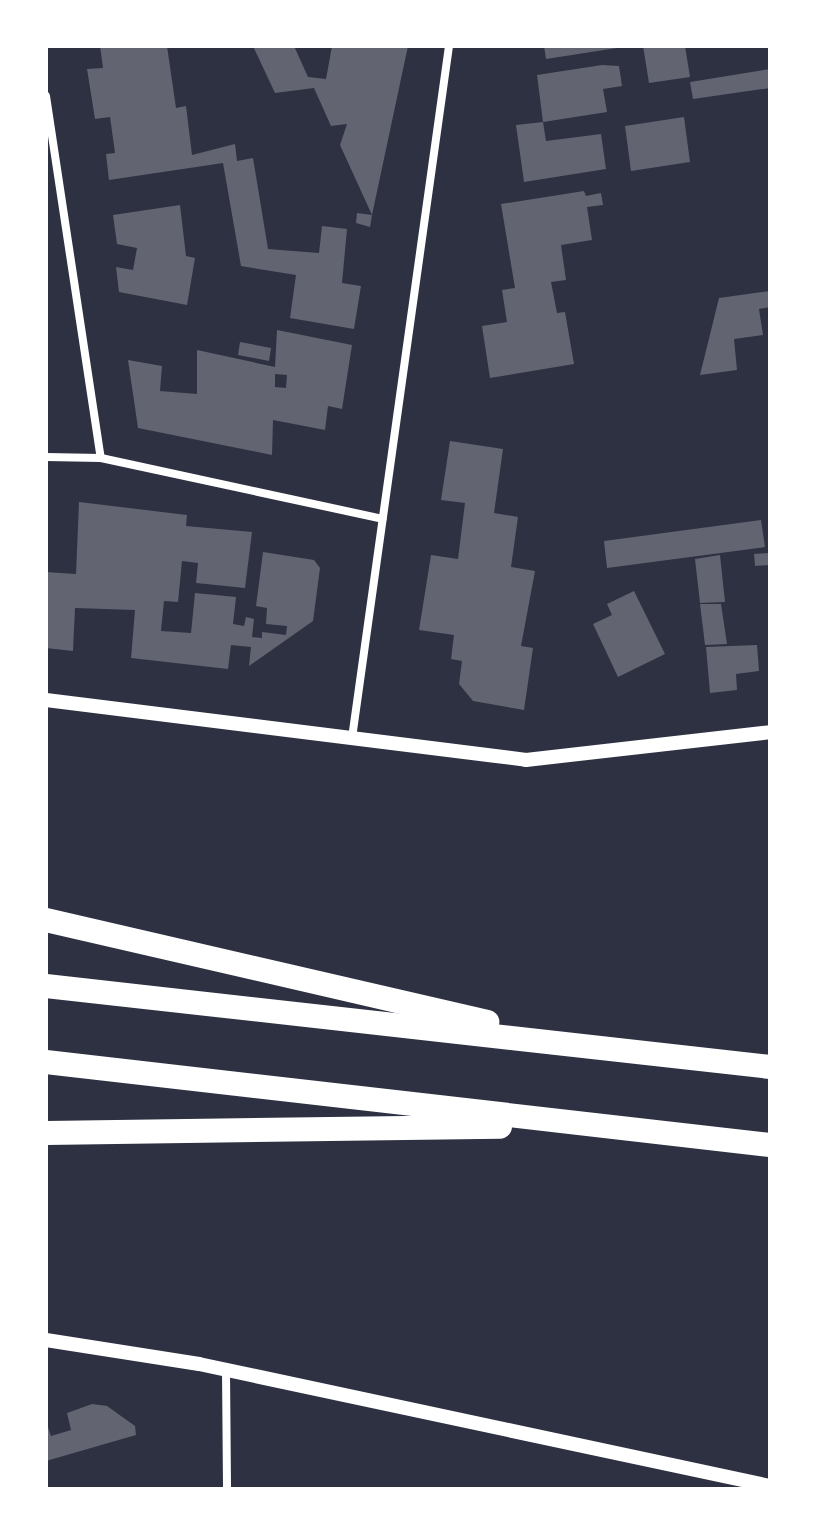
<!DOCTYPE html>
<html>
<head>
<meta charset="utf-8">
<style>
  body { margin:0 }
  #map { position:relative; width:816px; height:1535px; overflow:hidden; background:#2d3142; font-family:"Crimson Pro",serif }
  div>[style] { position:absolute }
  .building>* { inset:0; background:#626471 }
  .minor>* { height:8px; margin:-4px; padding:0 4px; transform-origin:4px; border-radius:4px; background:#fff }
  .tertiary>* { height:14px; margin:-7px; padding:0 7px; transform-origin:7px; border-radius:7px; background:#fff }
  .motorway>* { height:24px; margin:-12px; padding:0 12px; transform-origin:12px; border-radius:12px; background:#fff }
  span { translate:-50% -50%; white-space:nowrap; text-align:center; line-height:1.15; -webkit-text-stroke:7px #fff; paint-order:stroke }
  .frame { position:absolute; inset:0; border:48px solid #fff; pointer-events:none }
</style>
</head>
<body>
<div id="map">
  <div class="building">
    <i style="clip-path:polygon(100px 46px,167px 46px,176px 108px,186px 106px,192px 155px,235px 144px,237px 161px,253px 158px,268px 249px,319px 253px,322px 226px,347px 229px,342px 283px,361px 286px,354px 329px,290px 318px,296px 275px,241px 266px,223px 163px,109px 180px,106px 154px,115px 153px,110px 117px,95px 119px,87px 69px,103px 68px)"></i>
    <i style="clip-path:polygon(253px 46px,294px 46px,308px 77px,326px 79px,332px 46px,408px 46px,372px 215px,340px 145px,347px 124px,331px 126px,314px 88px,275px 93px)"></i>
    <i style="clip-path:polygon(544px 46px,617px 46px,617px 48px,546px 59px)"></i>
    <i style="clip-path:polygon(643px 46px,685px 46px,690px 77px,649px 83px)"></i>
    <i style="clip-path:polygon(602px 65px,619px 66px,622px 86px,603px 89px,607px 112px,543px 122px,537px 75px)"></i>
    <i style="clip-path:polygon(770px 69px,770px 88px,693px 99px,690px 82px)"></i>
    <i style="clip-path:polygon(684px 117px,690px 162px,631px 171px,625px 126px)"></i>
    <i style="clip-path:polygon(543px 122px,546px 141px,601px 134px,606px 169px,524px 182px,516px 125px)"></i>
    <i style="clip-path:polygon(584px 191px,586px 196px,601px 193px,603px 205px,587px 207px,592px 240px,561px 245px,566px 280px,551px 282px,557px 313px,565px 312px,574px 364px,490px 378px,482px 326px,507px 322px,502px 290px,515px 288px,501px 204px)"></i>
    <i style="clip-path:polygon(180px 205px,186px 256px,195px 258px,187px 305px,119px 292px,116px 267px,133px 270px,137px 248px,117px 244px,113px 215px)"></i>
    <i style="clip-path:polygon(357px 213px,372px 215px,370px 227px,356px 223px)"></i>
    <i style="clip-path:polygon(770px 291px,770px 307px,759px 309px,763px 335px,734px 339px,737px 370px,700px 375px,719px 298px)"></i>
    <i style="clip-path:polygon(evenodd,277px 330px,352px 345px,342px 409px,328px 406px,325px 430px,273px 420px,272px 455px,138px 428px,128px 360px,162px 366px,160px 391px,197px 394px,197px 350px,275px 367px,277px 330px,275px 374px,287px 375px,286px 388px,275px 387px,275px 374px)"></i>
    <i style="clip-path:polygon(240px 342px,271px 348px,269px 361px,238px 355px)"></i>
    <i style="clip-path:polygon(450px 441px,503px 449px,494px 513px,518px 517px,511px 567px,535px 571px,521px 646px,533px 648px,524px 710px,473px 701px,459px 684px,462px 661px,451px 659px,454px 635px,419px 630px,431px 555px,458px 559px,465px 503px,441px 500px)"></i>
    <i style="clip-path:polygon(79px 502px,187px 515px,186px 526px,252px 532px,245px 588px,196px 583px,198px 563px,182px 561px,178px 602px,164px 601px,161px 631px,191px 633px,195px 593px,236px 597px,233px 624px,244px 626px,246px 617px,254px 619px,252px 637px,262px 638px,262px 632px,286px 635px,287px 626px,266px 624px,267px 608px,256px 606px,263px 552px,314px 560px,320px 568px,313px 621px,249px 666px,251px 647px,231px 645px,228px 669px,131px 658px,135px 610px,75px 608px,73px 651px,46px 648px,46px 572px,76px 574px)"></i>
    <i style="clip-path:polygon(761px 520px,765px 547px,607px 568px,604px 541px)"></i>
    <i style="clip-path:polygon(768px 553px,769px 565px,755px 566px,754px 554px)"></i>
    <i style="clip-path:polygon(720px 555px,725px 602px,700px 603px,695px 559px)"></i>
    <i style="clip-path:polygon(634px 591px,665px 654px,618px 677px,593px 624px,612px 615px,607px 604px)"></i>
    <i style="clip-path:polygon(700px 604px,721px 604px,727px 644px,705px 645px)"></i>
    <i style="clip-path:polygon(757px 645px,759px 671px,736px 674px,737px 690px,710px 693px,706px 647px)"></i>
    <i style="clip-path:polygon(92px 1404px,107px 1406px,135px 1426px,136px 1435px,46px 1461px,46px 1421px,51px 1436px,71px 1430px,67px 1413px)"></i>
  </div>
  <div class="minor">
    <i style="left:46px;top:96px;width:366px;rotate:81.4deg"></i>
    <i style="left:46px;top:457px;width:55px;rotate:1deg"></i>
    <i style="left:101px;top:458px;width:288px;rotate:12.2deg"></i>
    <i style="left:352px;top:738px;width:699px;rotate:-82.02deg"></i>
    <i style="left:226px;top:1371px;width:118px;rotate:89.5deg"></i>
  </div>
  <div class="tertiary">
    <i style="left:46px;top:700px;width:484px;rotate:7.1deg"></i>
    <i style="left:526px;top:760px;width:246px;rotate:-6.5deg"></i>
    <i style="left:46px;top:1340px;width:155px;rotate:8.9deg"></i>
    <i style="left:199px;top:1364px;width:584px;rotate:12.06deg"></i>
  </div>
  <div class="motorway">
    <i style="left:46px;top:920px;width:453px;rotate:13deg"></i>
    <i style="left:46px;top:986px;width:729px;rotate:6.38deg"></i>
    <i style="left:46px;top:1062px;width:729px;rotate:6.54deg"></i>
    <i style="left:46px;top:1133px;width:454px;rotate:-0.8deg"></i>
  </div>
  <div class="frame"></div>
</div>
</body>
</html>
